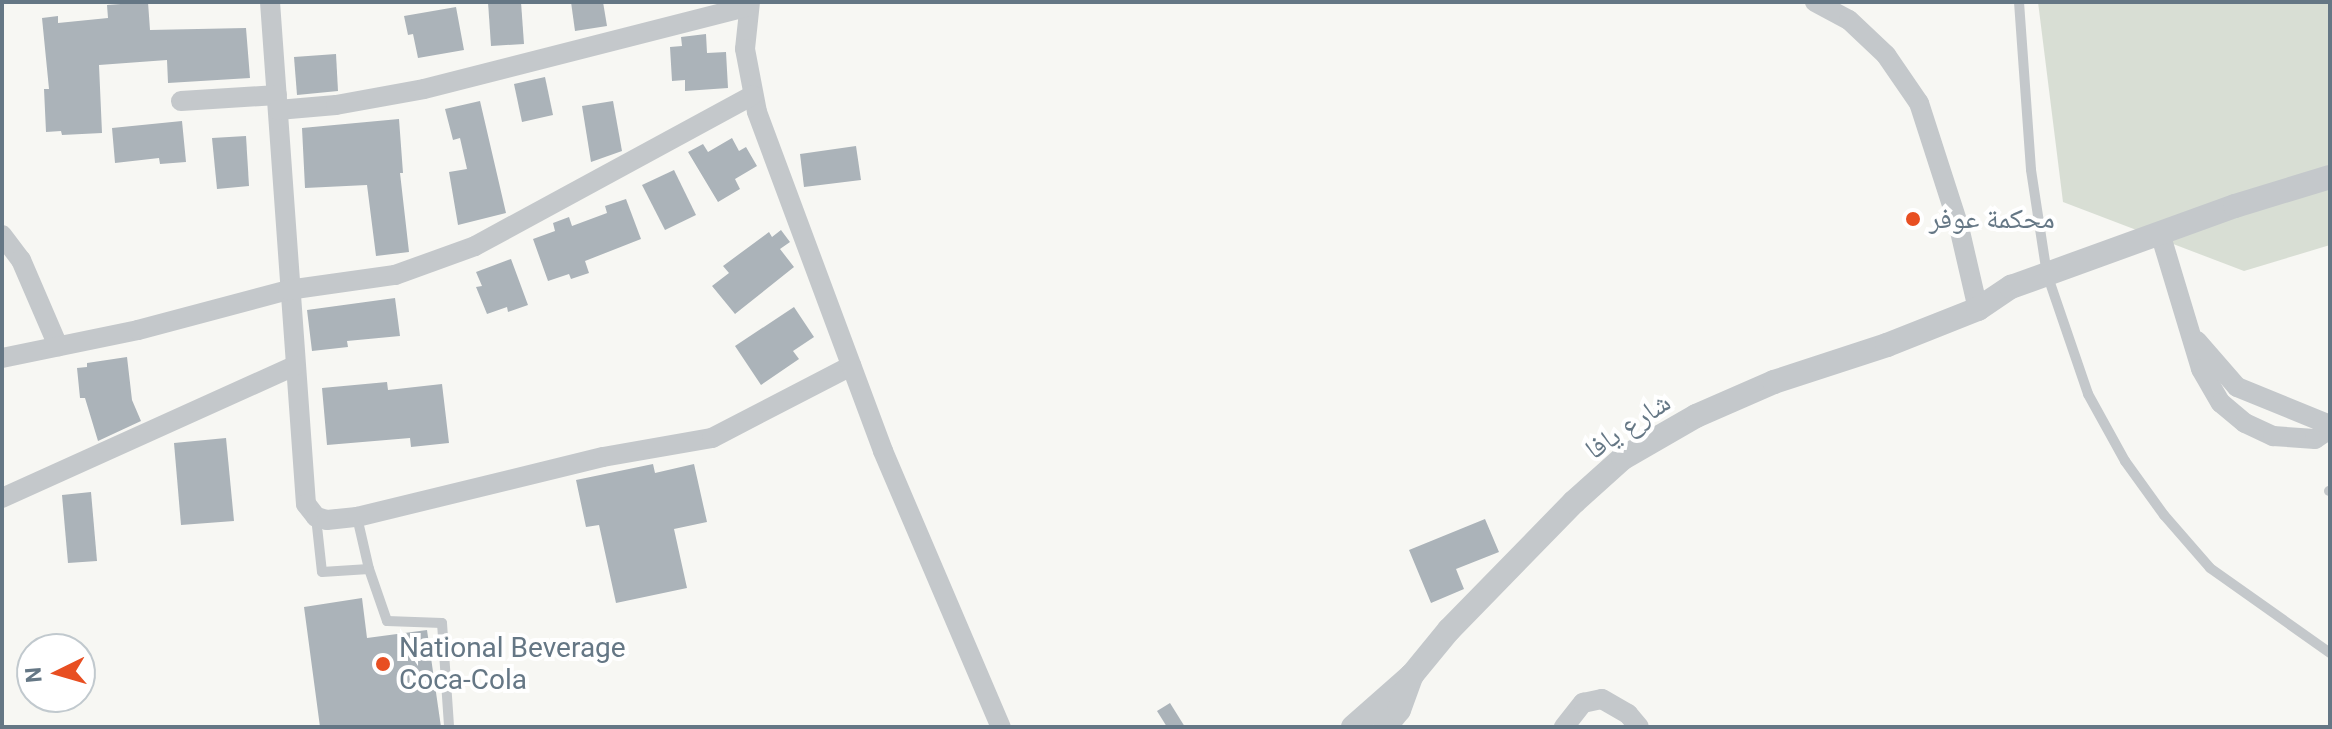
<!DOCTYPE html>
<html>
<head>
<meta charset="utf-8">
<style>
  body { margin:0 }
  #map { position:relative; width:2332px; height:729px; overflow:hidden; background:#f7f7f3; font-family:Roboto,"Noto Naskh Arabic",sans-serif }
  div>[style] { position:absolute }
  .green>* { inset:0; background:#d8ded4 }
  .building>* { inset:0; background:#abb3b9 }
  .service>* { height:10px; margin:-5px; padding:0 5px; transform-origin:5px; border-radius:5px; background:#c4c8cb }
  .minor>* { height:20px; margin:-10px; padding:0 10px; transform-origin:10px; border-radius:10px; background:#c4c8cb }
  .tertiary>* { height:24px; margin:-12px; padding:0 12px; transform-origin:12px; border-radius:12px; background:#c4c8cb }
  .dots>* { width:22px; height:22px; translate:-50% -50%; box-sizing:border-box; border:4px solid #fff; border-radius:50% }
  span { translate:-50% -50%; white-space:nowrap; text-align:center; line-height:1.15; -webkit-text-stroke:8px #fff; paint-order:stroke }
  .poi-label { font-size:28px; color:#657785 }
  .left { translate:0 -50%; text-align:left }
  .street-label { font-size:28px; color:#657785 }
  .frame { position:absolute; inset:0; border:4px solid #657785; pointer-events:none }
  .north { position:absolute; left:16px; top:633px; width:80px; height:80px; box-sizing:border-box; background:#fff; border:2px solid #c1c9ce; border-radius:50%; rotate:265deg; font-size:22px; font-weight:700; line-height:32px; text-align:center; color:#657785 }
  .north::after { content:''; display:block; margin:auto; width:28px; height:36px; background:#e84f22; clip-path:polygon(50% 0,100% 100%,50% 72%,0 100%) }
</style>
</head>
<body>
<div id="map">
  <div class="green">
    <i style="clip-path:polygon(2038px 2px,2330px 2px,2330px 245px,2244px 271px,2063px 202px)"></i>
  </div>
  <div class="building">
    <i style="clip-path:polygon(148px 2px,150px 30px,246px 28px,250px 78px,168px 83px,167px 60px,99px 65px,102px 133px,62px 135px,61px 131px,46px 132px,44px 89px,49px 89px,42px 18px,58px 16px,58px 23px,108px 18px,107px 5px)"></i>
    <i style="clip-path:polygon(488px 2px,521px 2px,524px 44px,491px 46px)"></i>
    <i style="clip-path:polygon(571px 2px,603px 2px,607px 26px,575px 31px)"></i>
    <i style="clip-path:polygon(456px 7px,464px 50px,418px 58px,413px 34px,408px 35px,404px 16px)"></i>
    <i style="clip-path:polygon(706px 34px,707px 53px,726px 52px,728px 88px,685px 91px,685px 80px,672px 81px,670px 47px,682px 46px,681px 37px)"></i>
    <i style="clip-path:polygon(336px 54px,338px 91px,297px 95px,294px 57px)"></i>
    <i style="clip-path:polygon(545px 77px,553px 115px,522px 122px,514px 84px)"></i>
    <i style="clip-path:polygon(480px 101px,506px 213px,458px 225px,449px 172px,467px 169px,460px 138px,453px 140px,445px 109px)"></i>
    <i style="clip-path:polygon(613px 101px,622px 151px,591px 162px,582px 106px)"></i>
    <i style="clip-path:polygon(399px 119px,403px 173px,400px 173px,409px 252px,376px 256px,367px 185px,305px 188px,302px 128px)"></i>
    <i style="clip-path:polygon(182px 121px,186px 162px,160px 164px,159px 158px,115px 163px,112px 128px)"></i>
    <i style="clip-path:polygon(246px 136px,249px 186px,217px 189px,212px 138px)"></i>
    <i style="clip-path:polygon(732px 138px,739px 151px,746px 147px,757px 166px,735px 179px,740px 189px,718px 202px,688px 152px,703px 144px,708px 152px)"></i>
    <i style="clip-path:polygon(856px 146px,861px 180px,804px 187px,800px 154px)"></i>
    <i style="clip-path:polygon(674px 170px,696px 215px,665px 230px,642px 185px)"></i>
    <i style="clip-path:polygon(626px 199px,641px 239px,585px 261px,589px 273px,571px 279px,569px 274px,548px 281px,533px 239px,555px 231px,553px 223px,569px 217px,572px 226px,607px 213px,605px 206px)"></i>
    <i style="clip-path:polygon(781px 230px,790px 242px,780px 249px,794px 267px,735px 314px,712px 286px,729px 273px,723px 266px,769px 232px,772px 237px)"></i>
    <i style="clip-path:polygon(511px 259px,528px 305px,508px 312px,507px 307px,487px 314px,476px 287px,482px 286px,476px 272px)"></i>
    <i style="clip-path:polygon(395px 298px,400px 336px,347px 341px,348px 347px,312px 351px,307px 310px)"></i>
    <i style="clip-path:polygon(794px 307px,814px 337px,793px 351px,799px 359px,761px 385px,735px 346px)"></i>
    <i style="clip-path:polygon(127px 357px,132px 400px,141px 421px,98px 441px,85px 398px,80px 398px,77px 368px,87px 367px,87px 363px)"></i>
    <i style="clip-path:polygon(387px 382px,388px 390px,442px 384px,449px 443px,411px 447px,410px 438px,327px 445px,322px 388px)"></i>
    <i style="clip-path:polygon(226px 438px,234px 521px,181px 525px,174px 443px)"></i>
    <i style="clip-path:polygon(653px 464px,655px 473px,694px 464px,707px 522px,674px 529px,687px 588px,616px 603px,599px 525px,586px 527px,576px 480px)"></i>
    <i style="clip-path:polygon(91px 492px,97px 561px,68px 563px,62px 495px)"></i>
    <i style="clip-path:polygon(1485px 519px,1499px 552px,1456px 569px,1464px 589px,1431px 603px,1409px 550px)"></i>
    <i style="clip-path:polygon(362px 598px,367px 638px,427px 630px,441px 727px,320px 727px,304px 607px)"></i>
    <i style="clip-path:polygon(1170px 703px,1185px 727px,1167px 727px,1157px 711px)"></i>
  </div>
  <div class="service">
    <i style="left:2019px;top:2px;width:168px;rotate:85.9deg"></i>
    <i style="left:2031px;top:170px;width:105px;rotate:81.3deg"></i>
    <i style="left:2047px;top:274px;width:127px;rotate:71.1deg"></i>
    <i style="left:2088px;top:394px;width:77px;rotate:61.1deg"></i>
    <i style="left:2125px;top:461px;width:67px;rotate:54.2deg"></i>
    <i style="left:2164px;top:515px;width:70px;rotate:49deg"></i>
    <i style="left:2210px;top:568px;width:147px;rotate:35.3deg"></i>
    <i style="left:2329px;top:491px;width:1px"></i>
    <i style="left:316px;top:517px;width:55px;rotate:83.8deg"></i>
    <i style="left:322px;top:572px;width:47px;rotate:-3.7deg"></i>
    <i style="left:369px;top:569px;width:53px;rotate:-103deg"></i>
    <i style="left:369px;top:569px;width:55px;rotate:70.9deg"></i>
    <i style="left:387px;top:621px;width:55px;rotate:2.1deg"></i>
    <i style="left:442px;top:623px;width:104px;rotate:86.1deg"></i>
  </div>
  <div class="minor">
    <i style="left:270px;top:2px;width:503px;rotate:85.9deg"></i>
    <i style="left:306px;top:504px;width:16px;rotate:52deg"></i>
    <i style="left:316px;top:517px;width:11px;rotate:15deg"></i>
    <i style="left:327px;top:520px;width:30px;rotate:-6deg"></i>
    <i style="left:357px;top:517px;width:253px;rotate:-13.7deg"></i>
    <i style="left:603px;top:457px;width:111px;rotate:-9.9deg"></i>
    <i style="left:712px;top:438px;width:157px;rotate:-27.4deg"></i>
    <i style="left:750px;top:2px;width:47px;rotate:96.1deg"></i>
    <i style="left:745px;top:49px;width:64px;rotate:79.2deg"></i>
    <i style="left:757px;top:112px;width:362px;rotate:69.6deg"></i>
    <i style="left:883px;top:451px;width:300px;rotate:66.9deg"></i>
    <i style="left:1815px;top:2px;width:38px;rotate:28deg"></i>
    <i style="left:1849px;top:20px;width:51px;rotate:43.4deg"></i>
    <i style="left:1886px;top:55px;width:58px;rotate:55.5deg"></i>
    <i style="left:1919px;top:103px;width:130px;rotate:72.1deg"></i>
    <i style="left:1959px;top:227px;width:84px;rotate:77deg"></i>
    <i style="left:181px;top:101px;width:96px;rotate:-3.6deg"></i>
    <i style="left:278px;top:110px;width:58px;rotate:-4.9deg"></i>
    <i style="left:336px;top:105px;width:89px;rotate:-10.3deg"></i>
    <i style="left:424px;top:89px;width:335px;rotate:-14.3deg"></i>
    <i style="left:2160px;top:233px;width:142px;rotate:73.2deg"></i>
    <i style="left:2201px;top:369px;width:39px;rotate:60deg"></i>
    <i style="left:2221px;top:403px;width:31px;rotate:40deg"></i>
    <i style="left:2245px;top:423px;width:31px;rotate:25deg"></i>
    <i style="left:2273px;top:436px;width:42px;rotate:4.1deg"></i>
    <i style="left:2315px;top:439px;width:18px;rotate:-34deg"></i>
    <i style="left:2px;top:235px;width:31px;rotate:53deg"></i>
    <i style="left:21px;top:260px;width:94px;rotate:66.7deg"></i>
    <i style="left:2197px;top:341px;width:61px;rotate:49deg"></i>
    <i style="left:2237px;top:387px;width:100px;rotate:22.2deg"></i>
    <i style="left:2px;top:358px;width:139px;rotate:-11.6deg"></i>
    <i style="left:138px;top:330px;width:155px;rotate:-14.9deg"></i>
    <i style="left:288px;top:290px;width:108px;rotate:-8deg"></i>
    <i style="left:395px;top:275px;width:85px;rotate:-19.9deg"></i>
    <i style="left:475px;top:246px;width:316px;rotate:-28.5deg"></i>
    <i style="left:2px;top:498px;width:321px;rotate:-24.3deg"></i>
    <i style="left:1564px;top:727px;width:31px;rotate:-52deg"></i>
    <i style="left:1583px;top:703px;width:19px;rotate:-12deg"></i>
    <i style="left:1602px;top:699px;width:30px;rotate:30deg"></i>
    <i style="left:1628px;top:714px;width:17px;rotate:50deg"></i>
  </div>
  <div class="tertiary">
    <i style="left:1353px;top:727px;width:79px;rotate:-41.4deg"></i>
    <i style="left:1412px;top:675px;width:58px;rotate:-50.6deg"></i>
    <i style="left:1449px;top:630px;width:179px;rotate:-45.7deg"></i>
    <i style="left:1574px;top:502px;width:66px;rotate:-41.9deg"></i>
    <i style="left:1623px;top:458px;width:84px;rotate:-29.9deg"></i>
    <i style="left:1696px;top:416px;width:85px;rotate:-23.6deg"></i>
    <i style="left:1774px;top:382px;width:119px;rotate:-18.1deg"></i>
    <i style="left:1887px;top:345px;width:98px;rotate:-21.6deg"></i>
    <i style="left:1978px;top:309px;width:40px;rotate:-34deg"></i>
    <i style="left:2011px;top:287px;width:238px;rotate:-19.9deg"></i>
    <i style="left:2235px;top:206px;width:99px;rotate:-17deg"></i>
    <i style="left:1385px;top:727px;width:22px;rotate:-51deg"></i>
    <i style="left:1399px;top:710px;width:37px;rotate:-70deg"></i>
  </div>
  <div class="dots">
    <i style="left:1913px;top:219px;background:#e84f22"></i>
    <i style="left:383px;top:664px;background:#e84f22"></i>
  </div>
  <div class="poi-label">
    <span class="left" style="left:1929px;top:219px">محكمة عوفر</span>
    <span class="left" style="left:399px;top:664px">National Beverage<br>Coca-Cola</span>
  </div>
  <div class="street-label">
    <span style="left:1628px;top:426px;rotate:-34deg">شارع يافا</span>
  </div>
  <div class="frame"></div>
  <div class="north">N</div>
</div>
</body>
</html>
